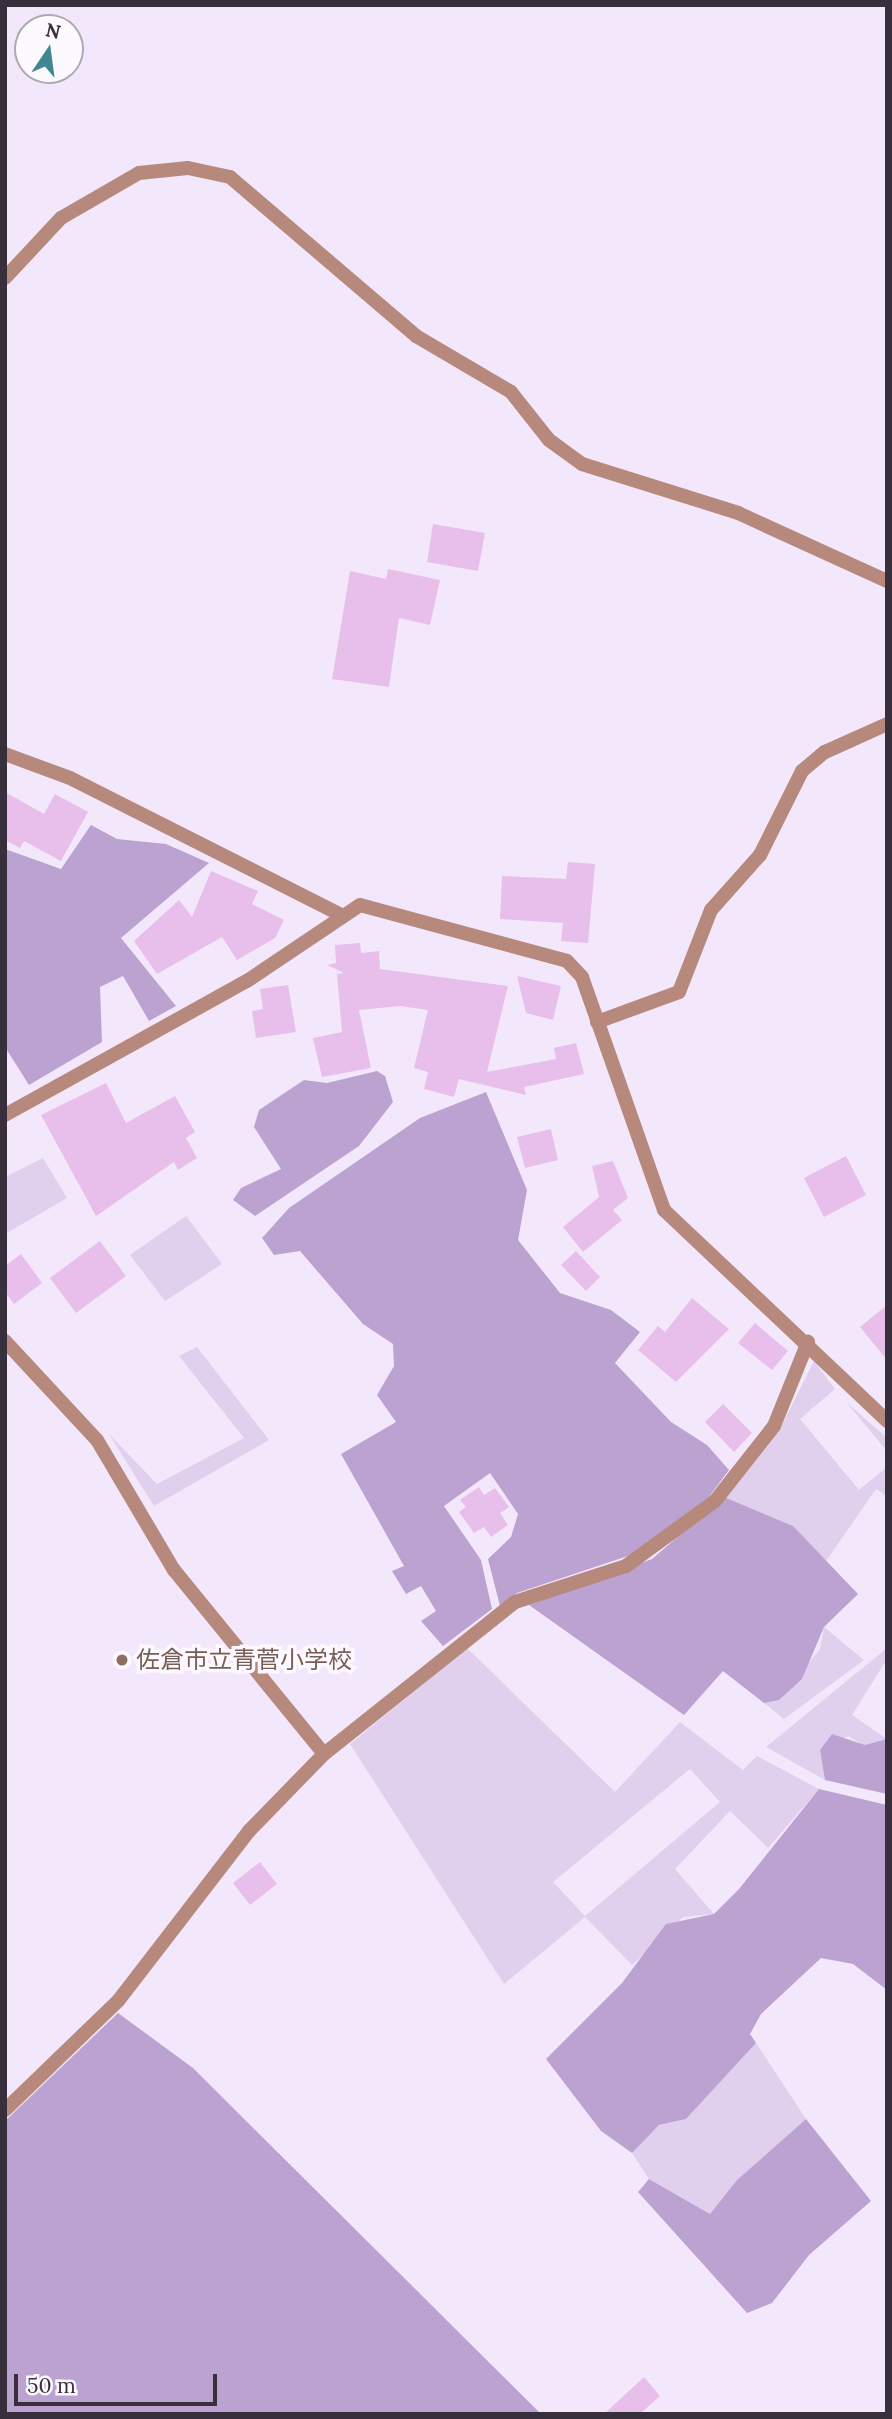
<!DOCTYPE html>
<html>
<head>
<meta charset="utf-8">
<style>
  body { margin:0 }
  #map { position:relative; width:892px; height:2419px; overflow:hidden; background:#f3e8fb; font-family:Lora,"Noto Sans JP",serif }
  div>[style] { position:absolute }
  .green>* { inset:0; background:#e0cfed }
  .forest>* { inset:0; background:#bca2d1 }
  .building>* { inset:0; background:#e8bfea }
  .minor>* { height:14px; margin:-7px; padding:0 7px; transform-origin:7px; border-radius:7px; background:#b7897d }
  .dots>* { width:19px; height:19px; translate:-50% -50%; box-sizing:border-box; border:4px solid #fcf9ff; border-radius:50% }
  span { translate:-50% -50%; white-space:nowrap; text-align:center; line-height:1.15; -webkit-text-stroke:7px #fcf9ff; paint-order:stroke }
  .education-label { font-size:24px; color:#785e54 }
  .left { translate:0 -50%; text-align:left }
  .frame { position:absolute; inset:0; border:7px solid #37303c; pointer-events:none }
  .north { position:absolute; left:14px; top:14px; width:70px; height:70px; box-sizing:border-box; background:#fcf9ff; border:2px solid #ada9b1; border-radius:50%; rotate:13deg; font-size:19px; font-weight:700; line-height:28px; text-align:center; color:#37303c }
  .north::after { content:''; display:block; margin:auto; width:24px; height:32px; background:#418792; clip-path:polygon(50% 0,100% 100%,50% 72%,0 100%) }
  .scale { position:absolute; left:14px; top:2374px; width:203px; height:32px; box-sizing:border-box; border:4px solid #37303c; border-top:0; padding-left:9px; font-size:21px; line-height:24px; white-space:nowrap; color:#37303c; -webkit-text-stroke:5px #fcf9ff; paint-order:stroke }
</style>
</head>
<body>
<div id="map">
  <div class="green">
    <i style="clip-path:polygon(43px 1158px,67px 1198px,5px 1234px,5px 1177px)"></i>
    <i style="clip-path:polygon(186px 1216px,222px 1264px,165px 1301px,130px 1255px)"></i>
    <i style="clip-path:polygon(197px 1347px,269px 1440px,154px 1506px,109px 1434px,157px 1484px,244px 1438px,179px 1356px)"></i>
    <i style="clip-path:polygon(814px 1361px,835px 1389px,800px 1419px,859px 1490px,887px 1467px,887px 1496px,876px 1489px,824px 1564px,793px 1526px,724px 1497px,779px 1431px)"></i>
    <i style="clip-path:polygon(846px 1402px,887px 1438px,887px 1451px)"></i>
    <i style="clip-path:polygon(824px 1627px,864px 1660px,784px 1719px,764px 1703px,779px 1700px,820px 1649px)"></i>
    <i style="clip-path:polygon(evenodd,467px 1648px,615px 1792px,680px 1722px,743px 1770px,757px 1756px,819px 1789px,768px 1848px,730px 1811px,675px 1869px,714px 1914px,683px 1917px,632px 1965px,585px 1917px,504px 1984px,350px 1744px,467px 1648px,690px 1769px,720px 1802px,585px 1916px,553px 1882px,690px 1769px)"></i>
    <i style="clip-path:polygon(887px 1648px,887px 1659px,852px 1715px,887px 1739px,865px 1746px,848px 1736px,820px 1750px,825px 1780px,766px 1747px)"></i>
    <i style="clip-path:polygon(756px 2043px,806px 2119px,737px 2180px,710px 2214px,649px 2179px,632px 2153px,659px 2125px,686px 2119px)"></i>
  </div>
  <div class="forest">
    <i style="clip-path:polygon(91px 825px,117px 839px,166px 844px,209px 863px,121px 938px,176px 1006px,149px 1021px,123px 976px,100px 987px,102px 1042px,29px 1085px,5px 1047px,5px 849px,61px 869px)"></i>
    <i style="clip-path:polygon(377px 1071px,385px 1076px,393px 1102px,359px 1146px,255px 1216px,233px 1200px,241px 1188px,281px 1169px,254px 1127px,259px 1110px,304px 1080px,327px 1083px)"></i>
    <i style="clip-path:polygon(486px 1092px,527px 1190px,518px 1240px,560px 1293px,611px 1310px,640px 1332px,615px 1363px,671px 1422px,707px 1445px,729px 1470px,708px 1498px,646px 1550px,517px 1593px,500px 1606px,488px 1559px,511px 1537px,518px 1514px,490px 1473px,444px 1506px,481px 1560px,492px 1609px,443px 1646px,421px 1621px,436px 1611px,421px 1586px,406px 1594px,392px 1571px,404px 1566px,341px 1454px,396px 1422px,377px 1395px,394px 1366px,393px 1344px,363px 1324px,300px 1251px,274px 1255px,262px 1238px,289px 1208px,420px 1118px)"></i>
    <i style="clip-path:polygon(724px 1497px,793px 1526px,858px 1594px,824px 1627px,802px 1679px,779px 1700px,764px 1703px,723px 1671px,684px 1715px,529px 1605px,652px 1559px)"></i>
    <i style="clip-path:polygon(832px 1734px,865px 1745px,887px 1739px,887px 1794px,825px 1780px,820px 1750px)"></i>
    <i style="clip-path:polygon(819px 1789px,887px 1805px,887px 1990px,853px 1964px,821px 1958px,761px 2014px,750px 2034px,756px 2043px,686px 2119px,659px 2125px,632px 2153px,601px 2131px,546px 2059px,622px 1983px,666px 1924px,714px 1914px,739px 1889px)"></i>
    <i style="clip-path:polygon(118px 2013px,193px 2068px,541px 2414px,5px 2414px,5px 2121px)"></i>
    <i style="clip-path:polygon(806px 2119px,871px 2201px,809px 2255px,772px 2303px,747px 2313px,638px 2192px,649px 2179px,710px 2214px,737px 2180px)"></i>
  </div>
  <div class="building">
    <i style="clip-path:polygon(433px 524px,485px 533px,478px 571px,427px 562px)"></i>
    <i style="clip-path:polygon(388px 569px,440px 580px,430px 625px,399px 618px,389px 687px,332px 679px,350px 571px,386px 579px)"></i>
    <i style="clip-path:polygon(5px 792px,44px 814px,55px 794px,88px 812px,61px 861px,24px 841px,20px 848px,5px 840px)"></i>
    <i style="clip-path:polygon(568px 862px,595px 864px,588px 943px,561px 941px,563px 923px,500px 919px,502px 876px,566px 879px)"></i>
    <i style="clip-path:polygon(211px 871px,258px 891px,252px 904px,284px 920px,275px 938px,237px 960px,222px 937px,157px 974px,134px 941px,179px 900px,192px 917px)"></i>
    <i style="clip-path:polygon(360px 943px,361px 953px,379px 951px,380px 969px,508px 986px,487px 1072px,556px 1059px,554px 1048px,576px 1043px,584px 1074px,524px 1087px,526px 1095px,459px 1079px,454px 1097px,424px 1089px,428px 1072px,414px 1068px,428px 1010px,400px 1006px,359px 1010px,371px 1068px,322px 1077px,313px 1038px,342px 1032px,337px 974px,344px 973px,327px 965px,336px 963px,335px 945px)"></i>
    <i style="clip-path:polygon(517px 976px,561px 986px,553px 1020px,526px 1013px)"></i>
    <i style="clip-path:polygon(288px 985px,296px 1032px,256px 1038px,252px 1011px,263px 1009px,260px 989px)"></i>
    <i style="clip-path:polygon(106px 1083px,126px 1123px,175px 1096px,195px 1132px,186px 1138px,197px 1158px,178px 1170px,174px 1162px,96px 1216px,41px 1115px)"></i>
    <i style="clip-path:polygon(551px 1129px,558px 1160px,525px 1168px,517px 1137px)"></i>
    <i style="clip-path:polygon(846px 1156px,866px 1195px,824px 1217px,804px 1178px)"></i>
    <i style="clip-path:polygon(613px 1161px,628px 1198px,613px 1210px,622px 1220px,583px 1252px,563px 1227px,599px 1197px,592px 1166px)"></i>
    <i style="clip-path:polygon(100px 1241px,126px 1276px,76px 1313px,50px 1278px)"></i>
    <i style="clip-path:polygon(576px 1251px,600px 1277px,586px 1291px,561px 1265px)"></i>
    <i style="clip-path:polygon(21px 1254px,42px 1283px,14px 1304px,5px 1292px,5px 1266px)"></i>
    <i style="clip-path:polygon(692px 1298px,729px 1329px,676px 1382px,638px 1350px,658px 1326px,665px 1332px)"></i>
    <i style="clip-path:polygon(887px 1305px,887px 1360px,860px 1327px)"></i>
    <i style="clip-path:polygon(755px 1323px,788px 1351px,772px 1370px,738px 1343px)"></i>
    <i style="clip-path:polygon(723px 1404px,752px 1433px,734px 1452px,705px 1422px)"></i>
    <i style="clip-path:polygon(479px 1487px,484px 1495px,495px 1488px,509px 1507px,500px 1513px,508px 1525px,491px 1537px,484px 1527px,474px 1533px,459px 1512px,466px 1507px,460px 1500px)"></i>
    <i style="clip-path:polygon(260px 1862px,277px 1884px,250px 1905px,233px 1883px)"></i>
    <i style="clip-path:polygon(644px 2377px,660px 2396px,640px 2414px,604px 2414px)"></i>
  </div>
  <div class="minor">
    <i style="left:5px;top:278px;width:82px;rotate:-47deg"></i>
    <i style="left:61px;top:218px;width:90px;rotate:-30deg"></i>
    <i style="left:139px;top:173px;width:49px;rotate:-5.8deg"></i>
    <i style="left:188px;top:168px;width:43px;rotate:12.1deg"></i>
    <i style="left:230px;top:177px;width:245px;rotate:40.5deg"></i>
    <i style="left:416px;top:336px;width:110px;rotate:30.5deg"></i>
    <i style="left:511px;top:392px;width:61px;rotate:51.6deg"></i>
    <i style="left:549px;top:440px;width:41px;rotate:36deg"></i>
    <i style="left:582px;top:464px;width:164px;rotate:17.4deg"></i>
    <i style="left:738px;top:513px;width:164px;rotate:24.5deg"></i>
    <i style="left:5px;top:754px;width:69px;rotate:20.3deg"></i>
    <i style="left:70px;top:778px;width:306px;rotate:26.8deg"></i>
    <i style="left:597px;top:1022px;width:87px;rotate:-20.1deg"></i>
    <i style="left:679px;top:992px;width:88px;rotate:-68.7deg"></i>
    <i style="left:711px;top:910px;width:74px;rotate:-48.3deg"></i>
    <i style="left:760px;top:855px;width:94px;rotate:-63.4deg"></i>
    <i style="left:802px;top:771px;width:30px;rotate:-40deg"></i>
    <i style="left:825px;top:752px;width:68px;rotate:-24.3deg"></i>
    <i style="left:5px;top:1115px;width:277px;rotate:-29deg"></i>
    <i style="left:247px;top:981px;width:136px;rotate:-33.9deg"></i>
    <i style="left:360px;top:905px;width:214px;rotate:15.1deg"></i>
    <i style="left:567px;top:961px;width:22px;rotate:47deg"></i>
    <i style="left:582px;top:977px;width:247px;rotate:70.6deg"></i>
    <i style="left:664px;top:1210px;width:307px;rotate:43.4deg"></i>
    <i style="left:5px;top:1341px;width:135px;rotate:47.1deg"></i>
    <i style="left:97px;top:1440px;width:151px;rotate:59.4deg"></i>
    <i style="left:174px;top:1570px;width:237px;rotate:50.8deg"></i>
    <i style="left:5px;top:2110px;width:157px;rotate:-44deg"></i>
    <i style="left:118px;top:2001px;width:215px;rotate:-52.4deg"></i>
    <i style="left:249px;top:1831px;width:107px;rotate:-45.8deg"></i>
    <i style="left:324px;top:1754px;width:244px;rotate:-38.5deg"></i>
    <i style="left:515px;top:1602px;width:117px;rotate:-18deg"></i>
    <i style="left:626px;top:1566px;width:110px;rotate:-36.1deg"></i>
    <i style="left:715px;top:1501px;width:95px;rotate:-51.8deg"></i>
    <i style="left:774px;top:1426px;width:91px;rotate:-68deg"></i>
  </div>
  <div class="dots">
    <i style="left:122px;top:1660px;background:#8d6e63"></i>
  </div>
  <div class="education-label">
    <span class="left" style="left:136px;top:1660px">佐倉市立青菅小学校</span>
  </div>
  <div class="frame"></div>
  <div class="north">N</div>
  <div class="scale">50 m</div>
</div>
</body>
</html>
